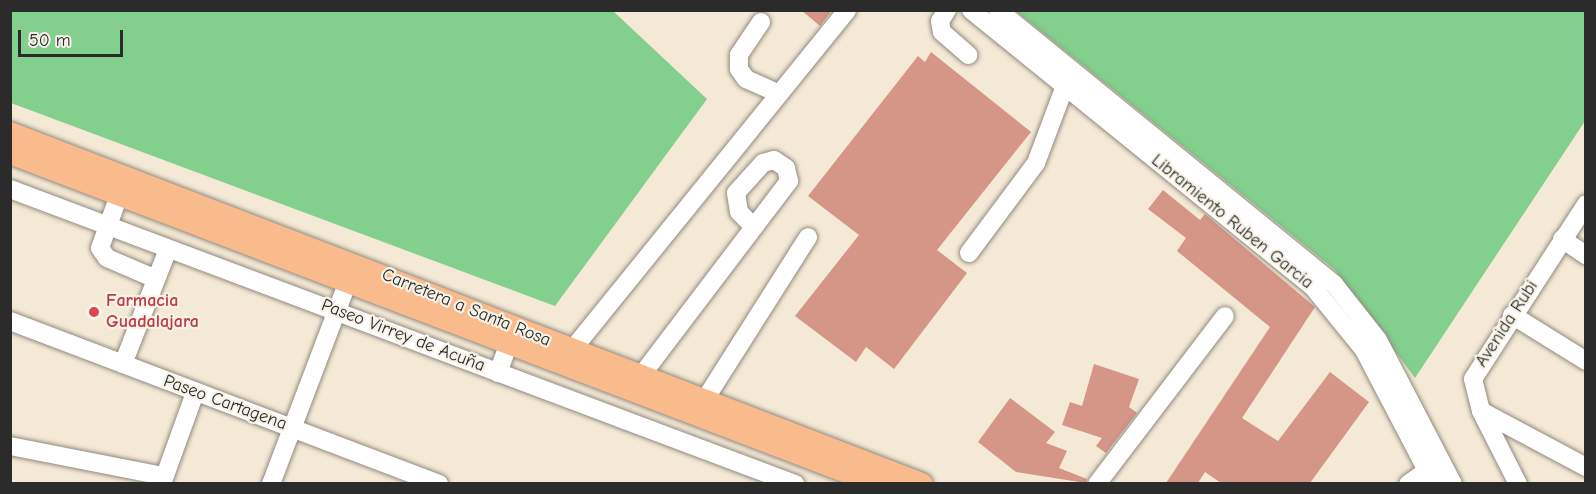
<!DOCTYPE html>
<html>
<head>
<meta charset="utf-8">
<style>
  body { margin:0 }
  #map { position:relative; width:1596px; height:494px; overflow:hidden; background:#f4e9d4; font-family:"Comic Neue",sans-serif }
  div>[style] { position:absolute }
  .green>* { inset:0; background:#83cf8d }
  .building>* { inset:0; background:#d59587 }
  .roads { filter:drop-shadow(0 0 2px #908a80) drop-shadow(0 0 2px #908a80) }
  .minor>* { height:18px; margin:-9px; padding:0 9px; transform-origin:9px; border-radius:9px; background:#fff }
  .major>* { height:22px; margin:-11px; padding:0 11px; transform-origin:11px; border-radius:11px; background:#fabb8c }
  .dots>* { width:16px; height:16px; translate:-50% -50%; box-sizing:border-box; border:3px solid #f7f3e8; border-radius:50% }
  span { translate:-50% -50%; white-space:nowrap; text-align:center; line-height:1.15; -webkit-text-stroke:4.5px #f7f3e8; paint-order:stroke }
  .street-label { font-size:18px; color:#2b2b2b }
  .health-label { font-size:18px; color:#be3a42; font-weight:700 }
  .left { translate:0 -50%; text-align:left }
  .frame { position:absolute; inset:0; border:12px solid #2b2b2b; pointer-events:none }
  .scale { position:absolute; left:18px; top:30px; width:105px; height:27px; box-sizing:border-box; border:3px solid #2b2b2b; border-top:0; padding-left:8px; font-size:18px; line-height:21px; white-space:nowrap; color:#2b2b2b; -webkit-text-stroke:4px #f7f3e8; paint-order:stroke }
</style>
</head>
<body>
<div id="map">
  <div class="green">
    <i style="clip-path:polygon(10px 11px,613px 11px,707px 99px,555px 306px,11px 103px)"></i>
    <i style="clip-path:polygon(1016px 11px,1585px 11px,1585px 121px,1415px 378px,1335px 270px)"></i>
  </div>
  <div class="building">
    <i style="clip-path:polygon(801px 10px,832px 10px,820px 26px)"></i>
    <i style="clip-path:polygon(931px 52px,1031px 132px,937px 250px,967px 273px,894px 369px,866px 347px,856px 362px,795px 316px,859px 235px,808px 196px,918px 56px,925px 62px)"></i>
    <i style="clip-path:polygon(1163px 190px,1200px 220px,1205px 214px,1315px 307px,1242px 418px,1278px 441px,1330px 372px,1369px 402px,1310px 483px,1221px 483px,1205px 472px,1198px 483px,1166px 483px,1270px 327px,1177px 251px,1186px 238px,1148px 209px)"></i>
    <i style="clip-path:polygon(1094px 364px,1139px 379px,1129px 407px,1137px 413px,1106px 453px,1096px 446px,1102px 438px,1062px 425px,1070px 402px,1082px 406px)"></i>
    <i style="clip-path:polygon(1010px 398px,1055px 432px,1046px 443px,1067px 451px,1059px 468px,1087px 479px,1086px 483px,1016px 472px,978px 442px)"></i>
  </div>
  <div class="roads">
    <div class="minor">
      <i style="left:947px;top:10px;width:13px;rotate:122deg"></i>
      <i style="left:940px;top:21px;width:11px;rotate:80deg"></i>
      <i style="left:942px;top:32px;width:35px;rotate:41deg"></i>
      <i style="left:971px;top:10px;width:440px;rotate:39deg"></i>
      <i style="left:1313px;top:287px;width:81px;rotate:51deg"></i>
      <i style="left:1364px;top:350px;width:151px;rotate:62.4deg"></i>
      <i style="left:998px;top:10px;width:434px;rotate:39.2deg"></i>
      <i style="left:1334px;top:284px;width:71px;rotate:51.8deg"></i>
      <i style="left:1378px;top:340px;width:162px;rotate:62.5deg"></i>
      <i style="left:761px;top:22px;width:40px;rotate:124deg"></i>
      <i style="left:739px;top:55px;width:14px;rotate:90deg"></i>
      <i style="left:739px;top:69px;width:12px;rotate:55deg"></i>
      <i style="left:746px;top:79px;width:36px;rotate:24deg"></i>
      <i style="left:10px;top:189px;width:839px;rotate:20.6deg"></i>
      <i style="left:119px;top:195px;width:56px;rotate:109.7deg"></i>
      <i style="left:100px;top:248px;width:12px;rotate:55deg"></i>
      <i style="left:107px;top:258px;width:53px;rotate:23.2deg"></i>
      <i style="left:1562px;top:239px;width:29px;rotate:34deg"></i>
      <i style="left:969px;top:253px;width:112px;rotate:-53.3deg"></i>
      <i style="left:1036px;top:163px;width:82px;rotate:-69.4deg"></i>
      <i style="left:1512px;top:315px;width:87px;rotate:31.9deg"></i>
      <i style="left:10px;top:321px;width:459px;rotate:20.8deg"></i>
      <i style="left:572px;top:350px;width:437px;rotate:-51deg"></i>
      <i style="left:123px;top:364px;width:123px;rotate:-68.6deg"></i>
      <i style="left:498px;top:373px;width:32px;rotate:-70deg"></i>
      <i style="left:641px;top:376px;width:245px;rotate:-52.8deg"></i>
      <i style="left:789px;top:181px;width:13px;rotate:-103deg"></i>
      <i style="left:786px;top:168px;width:14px;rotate:-146deg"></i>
      <i style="left:774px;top:160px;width:11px;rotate:165deg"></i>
      <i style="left:763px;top:163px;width:40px;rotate:132deg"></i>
      <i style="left:736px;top:193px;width:19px;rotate:81deg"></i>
      <i style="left:739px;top:212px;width:21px;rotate:45deg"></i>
      <i style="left:704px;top:401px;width:194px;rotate:-57.6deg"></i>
      <i style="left:1481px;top:411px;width:119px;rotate:28.1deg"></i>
      <i style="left:10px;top:446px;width:156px;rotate:11.1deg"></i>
      <i style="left:162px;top:484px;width:97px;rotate:-70.1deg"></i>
      <i style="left:271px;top:484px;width:228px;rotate:-69.2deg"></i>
      <i style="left:1097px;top:484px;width:211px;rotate:-52.7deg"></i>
      <i style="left:1408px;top:484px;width:24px;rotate:-35deg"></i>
      <i style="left:1518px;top:484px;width:82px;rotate:-116.9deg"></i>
      <i style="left:1481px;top:411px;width:33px;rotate:-104deg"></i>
      <i style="left:1473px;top:379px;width:208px;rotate:-57.1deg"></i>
    </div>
    <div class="major">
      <i style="left:10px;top:133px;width:977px;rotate:21.05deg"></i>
      <i style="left:10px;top:153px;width:929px;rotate:20.87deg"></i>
    </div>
  </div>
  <div class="dots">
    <i style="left:94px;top:312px;background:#e0444e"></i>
  </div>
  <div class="street-label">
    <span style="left:1232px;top:222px;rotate:39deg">Libramiento Ruben Garcia</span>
    <span style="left:466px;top:308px;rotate:22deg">Carretera a Santa Rosa</span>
    <span style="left:1507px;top:324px;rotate:-57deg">Avenida Rubi</span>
    <span style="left:403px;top:336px;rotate:21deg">Paseo Virrey de Acuña</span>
    <span style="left:225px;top:403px;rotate:20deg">Paseo Cartagena</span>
  </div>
  <div class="health-label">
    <span class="left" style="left:106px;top:312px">Farmacia<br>Guadalajara</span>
  </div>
  <div class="frame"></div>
  <div class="scale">50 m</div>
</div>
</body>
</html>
